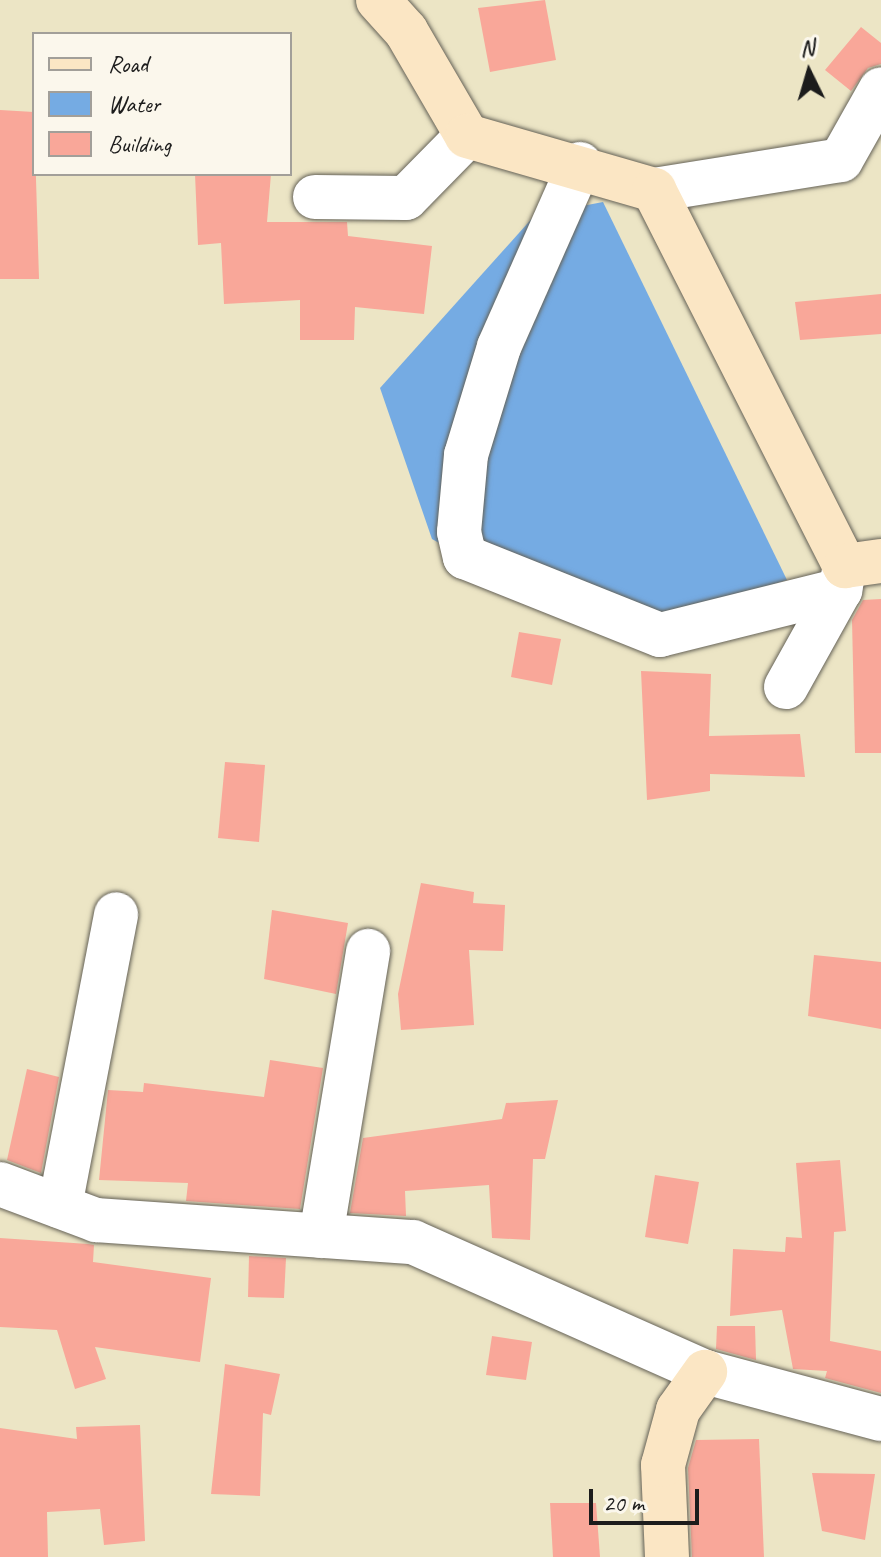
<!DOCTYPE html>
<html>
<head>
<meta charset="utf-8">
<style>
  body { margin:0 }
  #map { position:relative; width:881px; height:1557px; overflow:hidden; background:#ece5c5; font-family:Caveat,sans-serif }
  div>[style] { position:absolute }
  .water>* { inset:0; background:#75abe3 }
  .building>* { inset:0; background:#f9a799 }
  .roads { filter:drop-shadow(0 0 2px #656257) drop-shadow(0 0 2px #656257) }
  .street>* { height:44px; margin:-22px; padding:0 22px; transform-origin:22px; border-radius:22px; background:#fff }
  .secondary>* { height:44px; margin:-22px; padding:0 22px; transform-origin:22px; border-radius:22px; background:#fbe6c4 }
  span { translate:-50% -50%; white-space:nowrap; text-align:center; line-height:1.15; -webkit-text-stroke:8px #fbf7ec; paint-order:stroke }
  .legend { position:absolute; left:32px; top:32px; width:260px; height:144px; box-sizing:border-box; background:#fbf7ec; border:2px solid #a29f99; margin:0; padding:10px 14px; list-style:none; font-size:24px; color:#1c1c1c }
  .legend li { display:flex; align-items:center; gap:16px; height:40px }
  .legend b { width:40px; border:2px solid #a29f99 }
  .north { position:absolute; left:769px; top:32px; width:80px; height:80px; -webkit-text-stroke:6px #fbf7ec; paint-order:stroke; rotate:355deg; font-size:22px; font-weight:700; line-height:32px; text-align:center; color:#1c1c1c }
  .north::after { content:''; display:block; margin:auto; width:28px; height:36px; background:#1c1c1c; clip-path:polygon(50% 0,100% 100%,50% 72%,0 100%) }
  .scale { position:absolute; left:589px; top:1489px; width:110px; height:36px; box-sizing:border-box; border:4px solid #1c1c1c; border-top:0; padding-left:10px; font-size:24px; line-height:28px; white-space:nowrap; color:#1c1c1c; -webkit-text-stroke:6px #fbf7ec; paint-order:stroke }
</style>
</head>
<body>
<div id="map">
  <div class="water">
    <i style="clip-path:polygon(603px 202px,787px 580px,608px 638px,432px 539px,380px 388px,535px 215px)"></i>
  </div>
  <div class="building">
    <i style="clip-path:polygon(545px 0,556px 60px,490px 72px,478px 8px)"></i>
    <i style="clip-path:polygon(861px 27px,881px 43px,881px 64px,868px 68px,851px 91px,825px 70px)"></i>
    <i style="clip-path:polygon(0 110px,34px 112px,39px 279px,0 279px)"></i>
    <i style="clip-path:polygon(195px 174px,271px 174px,267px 222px,347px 222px,348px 236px,432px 246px,424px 314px,355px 307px,354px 340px,300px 340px,300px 300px,224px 304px,221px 243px,198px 245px)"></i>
    <i style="clip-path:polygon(881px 294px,881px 334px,800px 340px,795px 302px)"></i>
    <i style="clip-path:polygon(881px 599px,881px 753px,855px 753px,852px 620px,863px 600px)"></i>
    <i style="clip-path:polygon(519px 632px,561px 639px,552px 685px,511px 677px)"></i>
    <i style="clip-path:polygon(641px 671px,711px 674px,709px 736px,800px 734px,805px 777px,710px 774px,710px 791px,647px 800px)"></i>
    <i style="clip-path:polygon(225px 762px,265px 765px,259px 842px,218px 838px)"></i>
    <i style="clip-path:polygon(421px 883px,474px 892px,473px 903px,505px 905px,503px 951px,469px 950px,474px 1025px,401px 1030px,398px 994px)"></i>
    <i style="clip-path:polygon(272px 910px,348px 923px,336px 994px,264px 979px)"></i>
    <i style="clip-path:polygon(814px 955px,881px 962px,881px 1029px,808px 1016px)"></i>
    <i style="clip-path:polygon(270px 1060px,323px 1068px,300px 1209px,186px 1201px,188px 1183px,99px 1180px,108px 1090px,143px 1092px,144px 1083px,264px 1097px)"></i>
    <i style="clip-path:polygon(27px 1069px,59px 1077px,41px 1173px,7px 1160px)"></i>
    <i style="clip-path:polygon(558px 1100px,545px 1159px,533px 1159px,530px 1240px,492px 1238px,489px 1185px,405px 1191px,406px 1216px,350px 1213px,363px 1138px,502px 1119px,506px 1103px)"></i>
    <i style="clip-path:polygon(840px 1160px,846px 1231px,834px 1232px,830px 1341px,881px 1351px,881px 1393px,825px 1378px,827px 1371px,793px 1369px,782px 1310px,730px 1316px,733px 1249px,785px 1252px,786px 1237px,802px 1238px,796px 1163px)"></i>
    <i style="clip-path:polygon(655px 1175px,699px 1182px,688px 1244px,645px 1237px)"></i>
    <i style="clip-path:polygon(0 1238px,88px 1244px,94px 1245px,93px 1262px,211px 1278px,200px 1362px,95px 1347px,106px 1379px,75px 1389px,57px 1330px,0 1327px)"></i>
    <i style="clip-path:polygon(249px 1256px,286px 1258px,284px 1298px,248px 1297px)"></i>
    <i style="clip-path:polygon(717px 1326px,755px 1326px,756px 1360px,716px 1349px)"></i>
    <i style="clip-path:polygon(492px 1336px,532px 1342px,526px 1380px,486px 1375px)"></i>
    <i style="clip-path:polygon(225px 1364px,280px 1374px,271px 1415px,263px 1413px,260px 1496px,211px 1494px)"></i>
    <i style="clip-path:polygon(140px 1425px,145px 1541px,104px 1545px,100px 1509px,47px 1512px,48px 1557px,0 1557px,0 1428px,77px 1439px,76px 1427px)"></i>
    <i style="clip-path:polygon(759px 1439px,764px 1557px,692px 1557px,688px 1468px,696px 1440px)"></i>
    <i style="clip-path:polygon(812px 1473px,875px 1474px,865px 1540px,822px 1531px)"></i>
    <i style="clip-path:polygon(550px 1503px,596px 1503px,600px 1557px,553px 1557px)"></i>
  </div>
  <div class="roads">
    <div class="street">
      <i style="left:580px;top:164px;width:200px;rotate:113.9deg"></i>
      <i style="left:499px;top:347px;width:113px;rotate:107deg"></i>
      <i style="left:466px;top:455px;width:77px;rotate:95.2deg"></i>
      <i style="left:459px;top:532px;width:26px;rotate:77deg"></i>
      <i style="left:465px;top:557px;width:210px;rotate:21.8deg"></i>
      <i style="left:660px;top:635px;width:186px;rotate:-14deg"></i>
      <i style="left:840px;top:590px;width:25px;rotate:-78deg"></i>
      <i style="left:654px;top:190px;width:189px;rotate:-9.1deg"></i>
      <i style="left:841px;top:160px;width:81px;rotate:-60.6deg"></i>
      <i style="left:315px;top:197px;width:91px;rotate:0.6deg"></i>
      <i style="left:406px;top:198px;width:87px;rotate:-45.5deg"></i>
      <i style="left:786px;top:687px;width:111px;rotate:-60.9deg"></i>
      <i style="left:0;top:1184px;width:103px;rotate:20.6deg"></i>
      <i style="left:96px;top:1220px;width:318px;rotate:4deg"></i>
      <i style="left:413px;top:1242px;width:320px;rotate:24deg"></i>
      <i style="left:705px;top:1372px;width:182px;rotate:15deg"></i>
      <i style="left:60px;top:1206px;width:297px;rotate:-79.1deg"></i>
      <i style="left:321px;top:1236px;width:289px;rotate:-80.6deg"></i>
    </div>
    <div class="secondary">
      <i style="left:378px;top:0;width:42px;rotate:47.9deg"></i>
      <i style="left:406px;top:31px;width:121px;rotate:59.8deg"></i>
      <i style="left:467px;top:136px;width:195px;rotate:16.1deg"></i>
      <i style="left:654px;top:190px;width:422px;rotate:63.1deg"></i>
      <i style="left:845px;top:566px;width:36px;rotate:-8deg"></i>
      <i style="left:667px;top:1557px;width:92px;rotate:-92.5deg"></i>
      <i style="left:663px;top:1465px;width:57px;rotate:-74.7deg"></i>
      <i style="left:678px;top:1410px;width:47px;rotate:-54.6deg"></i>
    </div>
  </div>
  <ul class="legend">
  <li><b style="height:10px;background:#fbe6c4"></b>Road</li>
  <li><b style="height:22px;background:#75abe3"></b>Water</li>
  <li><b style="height:22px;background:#f9a799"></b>Building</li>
  </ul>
  <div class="north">N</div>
  <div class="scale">20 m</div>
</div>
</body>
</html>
